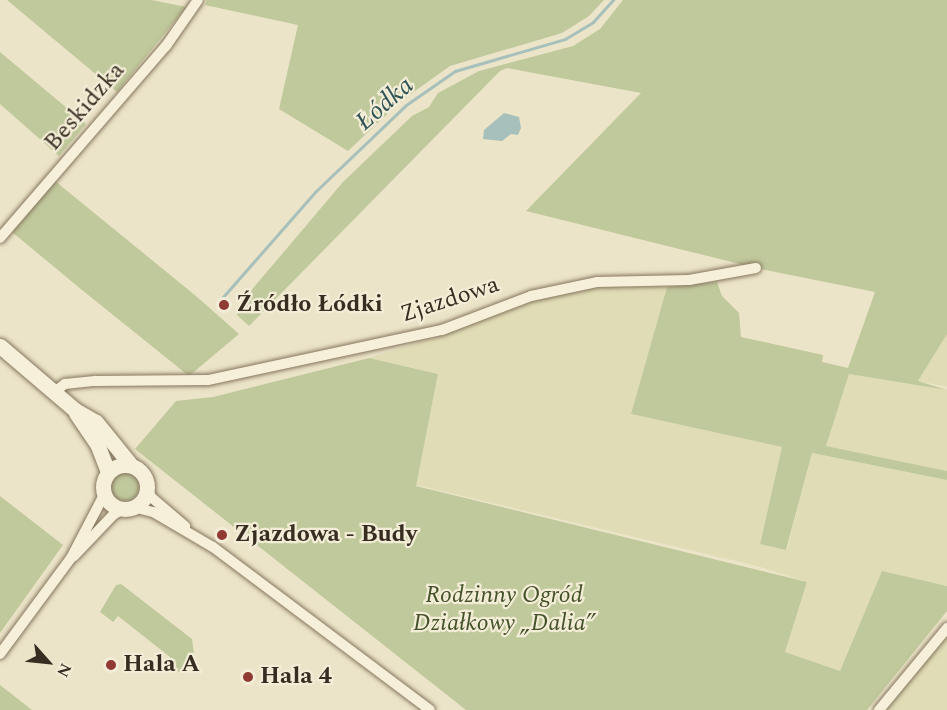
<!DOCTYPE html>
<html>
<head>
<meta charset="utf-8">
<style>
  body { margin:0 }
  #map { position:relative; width:947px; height:710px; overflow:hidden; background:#ebe4c8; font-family:Spectral,serif }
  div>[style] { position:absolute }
  .farmland>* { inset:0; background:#e0ddb6 }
  .green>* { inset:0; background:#c0c99c }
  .round { border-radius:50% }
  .water>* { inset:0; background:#a8c0bb }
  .stream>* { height:3px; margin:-1.5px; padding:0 1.5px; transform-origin:1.5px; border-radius:1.5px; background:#a8c0bb }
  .roads { filter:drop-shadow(0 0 2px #86765e) drop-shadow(0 0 2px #86765e) }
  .street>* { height:10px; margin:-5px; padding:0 5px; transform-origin:5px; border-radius:5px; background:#f6f0da }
  .secondary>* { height:15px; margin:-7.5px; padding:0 7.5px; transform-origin:7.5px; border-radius:7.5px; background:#f6f0da }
  .secondary>.ring { margin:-7.5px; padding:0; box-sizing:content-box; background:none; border:15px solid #f6f0da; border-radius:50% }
  .dots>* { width:16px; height:16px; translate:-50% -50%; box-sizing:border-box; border:3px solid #f3edd7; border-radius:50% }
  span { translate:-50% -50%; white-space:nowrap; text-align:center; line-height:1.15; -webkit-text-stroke:4.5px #f3edd7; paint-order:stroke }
  .street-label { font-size:24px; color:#372d21 }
  .poi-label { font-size:24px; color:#372d21; font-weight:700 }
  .left { translate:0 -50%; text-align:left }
  .park-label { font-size:24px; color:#445229; font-style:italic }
  .water-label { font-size:26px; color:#315556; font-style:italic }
  .north { position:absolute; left:18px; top:632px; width:60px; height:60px; -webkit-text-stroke:4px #f3edd7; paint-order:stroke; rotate:117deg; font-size:16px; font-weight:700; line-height:24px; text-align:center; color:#372d21 }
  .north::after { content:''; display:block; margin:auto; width:21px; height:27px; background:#372d21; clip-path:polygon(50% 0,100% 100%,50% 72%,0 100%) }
</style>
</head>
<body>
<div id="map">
  <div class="farmland">
    <i style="clip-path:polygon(592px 287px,667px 287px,631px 414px,782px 447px,760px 543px,787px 550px,812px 453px,947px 480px,947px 586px,882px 572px,840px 671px,785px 652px,807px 582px,757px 566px,416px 485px,438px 374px,369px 358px,443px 335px,533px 300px)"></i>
    <i style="clip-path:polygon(947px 334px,947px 387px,918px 381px)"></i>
    <i style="clip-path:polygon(849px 374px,947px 390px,947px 471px,826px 446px)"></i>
    <i style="clip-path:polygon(947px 632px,947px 710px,885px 710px)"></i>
  </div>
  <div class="green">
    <i style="clip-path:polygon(7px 0,152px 0,186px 7px,117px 92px)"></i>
    <i style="clip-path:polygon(207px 0,604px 0,589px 16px,562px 33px,450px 66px,401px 101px,348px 151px,279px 109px,298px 25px,205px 5px)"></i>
    <i style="clip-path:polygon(623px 0,947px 0,947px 334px,918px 381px,947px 390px,849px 374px,826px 446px,947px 471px,947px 480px,812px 453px,786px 550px,760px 544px,782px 447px,631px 414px,667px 287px,717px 282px,722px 296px,739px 313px,741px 337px,823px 355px,822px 362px,848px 368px,875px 292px,756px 268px,526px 211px,641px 93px,507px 68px,500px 71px,249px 326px,237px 315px,238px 306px,343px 182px,412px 116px,429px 107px,438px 93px,479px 71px,573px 46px,600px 29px)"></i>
    <i style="clip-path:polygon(0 52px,86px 124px,59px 156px,0 104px)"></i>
    <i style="clip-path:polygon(55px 181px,196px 296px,239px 334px,189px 376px,82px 290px,12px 232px)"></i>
    <i style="clip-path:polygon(369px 358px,438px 374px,416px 486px,807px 582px,785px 652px,840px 671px,882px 571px,947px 586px,947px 611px,867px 710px,466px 710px,135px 449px,176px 401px,213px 397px)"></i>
    <i class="round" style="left:111px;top:473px;width:28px;height:28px"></i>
    <i style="clip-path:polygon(0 496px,63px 545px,0 633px)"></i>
    <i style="clip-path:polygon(121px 584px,192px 639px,194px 654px,182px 674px,168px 665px,170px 657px,118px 616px,113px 622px,100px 612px,116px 585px)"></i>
    <i style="clip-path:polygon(0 685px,32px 710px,0 710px)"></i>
  </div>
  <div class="water">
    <i style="clip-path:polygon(504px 113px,519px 117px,521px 128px,518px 135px,511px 134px,502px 141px,483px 139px,484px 130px)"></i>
  </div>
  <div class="stream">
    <i style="left:222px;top:298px;width:142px;rotate:-48.7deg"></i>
    <i style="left:316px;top:191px;width:124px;rotate:-43.7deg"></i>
    <i style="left:406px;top:105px;width:60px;rotate:-34.8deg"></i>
    <i style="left:455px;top:71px;width:115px;rotate:-16.2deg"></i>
    <i style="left:565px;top:39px;width:33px;rotate:-31deg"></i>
    <i style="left:593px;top:22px;width:30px;rotate:-48deg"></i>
  </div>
  <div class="roads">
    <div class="street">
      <i style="left:0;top:238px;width:254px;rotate:-49.2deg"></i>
      <i style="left:166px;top:46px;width:56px;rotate:-55.2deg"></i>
      <i style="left:54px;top:392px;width:14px;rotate:-36deg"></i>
      <i style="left:65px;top:384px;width:30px;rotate:-6deg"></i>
      <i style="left:95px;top:381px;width:113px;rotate:-0.5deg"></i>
      <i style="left:208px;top:380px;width:239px;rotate:-12.1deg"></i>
      <i style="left:442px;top:330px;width:95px;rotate:-20.9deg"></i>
      <i style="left:531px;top:296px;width:67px;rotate:-12deg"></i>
      <i style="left:597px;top:282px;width:92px;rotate:-1.2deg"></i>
      <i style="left:689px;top:280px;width:68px;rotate:-10.2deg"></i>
      <i style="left:147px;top:488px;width:10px;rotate:66deg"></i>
      <i style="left:151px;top:497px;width:45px;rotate:40.5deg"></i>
      <i style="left:133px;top:507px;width:21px;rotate:14deg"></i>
      <i style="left:153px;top:512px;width:69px;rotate:30.3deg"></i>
      <i style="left:213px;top:547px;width:271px;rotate:36.9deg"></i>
      <i style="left:74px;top:556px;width:57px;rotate:-46.4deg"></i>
      <i style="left:113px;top:515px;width:12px;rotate:-31deg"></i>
      <i style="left:0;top:654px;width:119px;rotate:-53.5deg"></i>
      <i style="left:71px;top:558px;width:71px;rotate:-62.4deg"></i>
      <i style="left:879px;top:710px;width:107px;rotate:-50.3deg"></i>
    </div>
    <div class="secondary">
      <i style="left:0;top:346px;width:99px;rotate:40.5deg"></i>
      <i style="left:75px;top:410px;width:24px;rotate:30deg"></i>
      <i style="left:96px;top:422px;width:55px;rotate:50.9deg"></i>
      <i style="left:76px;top:413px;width:40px;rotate:56deg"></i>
      <i style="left:98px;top:446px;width:28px;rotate:69deg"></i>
      <i class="ring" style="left:103px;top:465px;width:29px;height:29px"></i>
    </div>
  </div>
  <div class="dots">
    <i style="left:224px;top:305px;background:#903a33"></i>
    <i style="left:222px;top:535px;background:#903a33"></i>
    <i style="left:111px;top:665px;background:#903a33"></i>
    <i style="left:248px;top:677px;background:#903a33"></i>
  </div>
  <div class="street-label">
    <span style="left:85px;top:107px;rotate:-49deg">Beskidzka</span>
    <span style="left:450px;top:300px;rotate:-18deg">Zjazdowa</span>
  </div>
  <div class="poi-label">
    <span class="left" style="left:236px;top:305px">Źródło Łódki</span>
    <span class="left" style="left:234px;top:535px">Zjazdowa - Budy</span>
    <span class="left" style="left:123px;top:665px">Hala A</span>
    <span class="left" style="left:260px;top:677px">Hala 4</span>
  </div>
  <div class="park-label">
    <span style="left:504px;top:610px">Rodzinny Ogród<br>Działkowy „Dalia”</span>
  </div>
  <div class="water-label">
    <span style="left:385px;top:104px;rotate:-41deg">Łódka</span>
  </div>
  <div class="north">N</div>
</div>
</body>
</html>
